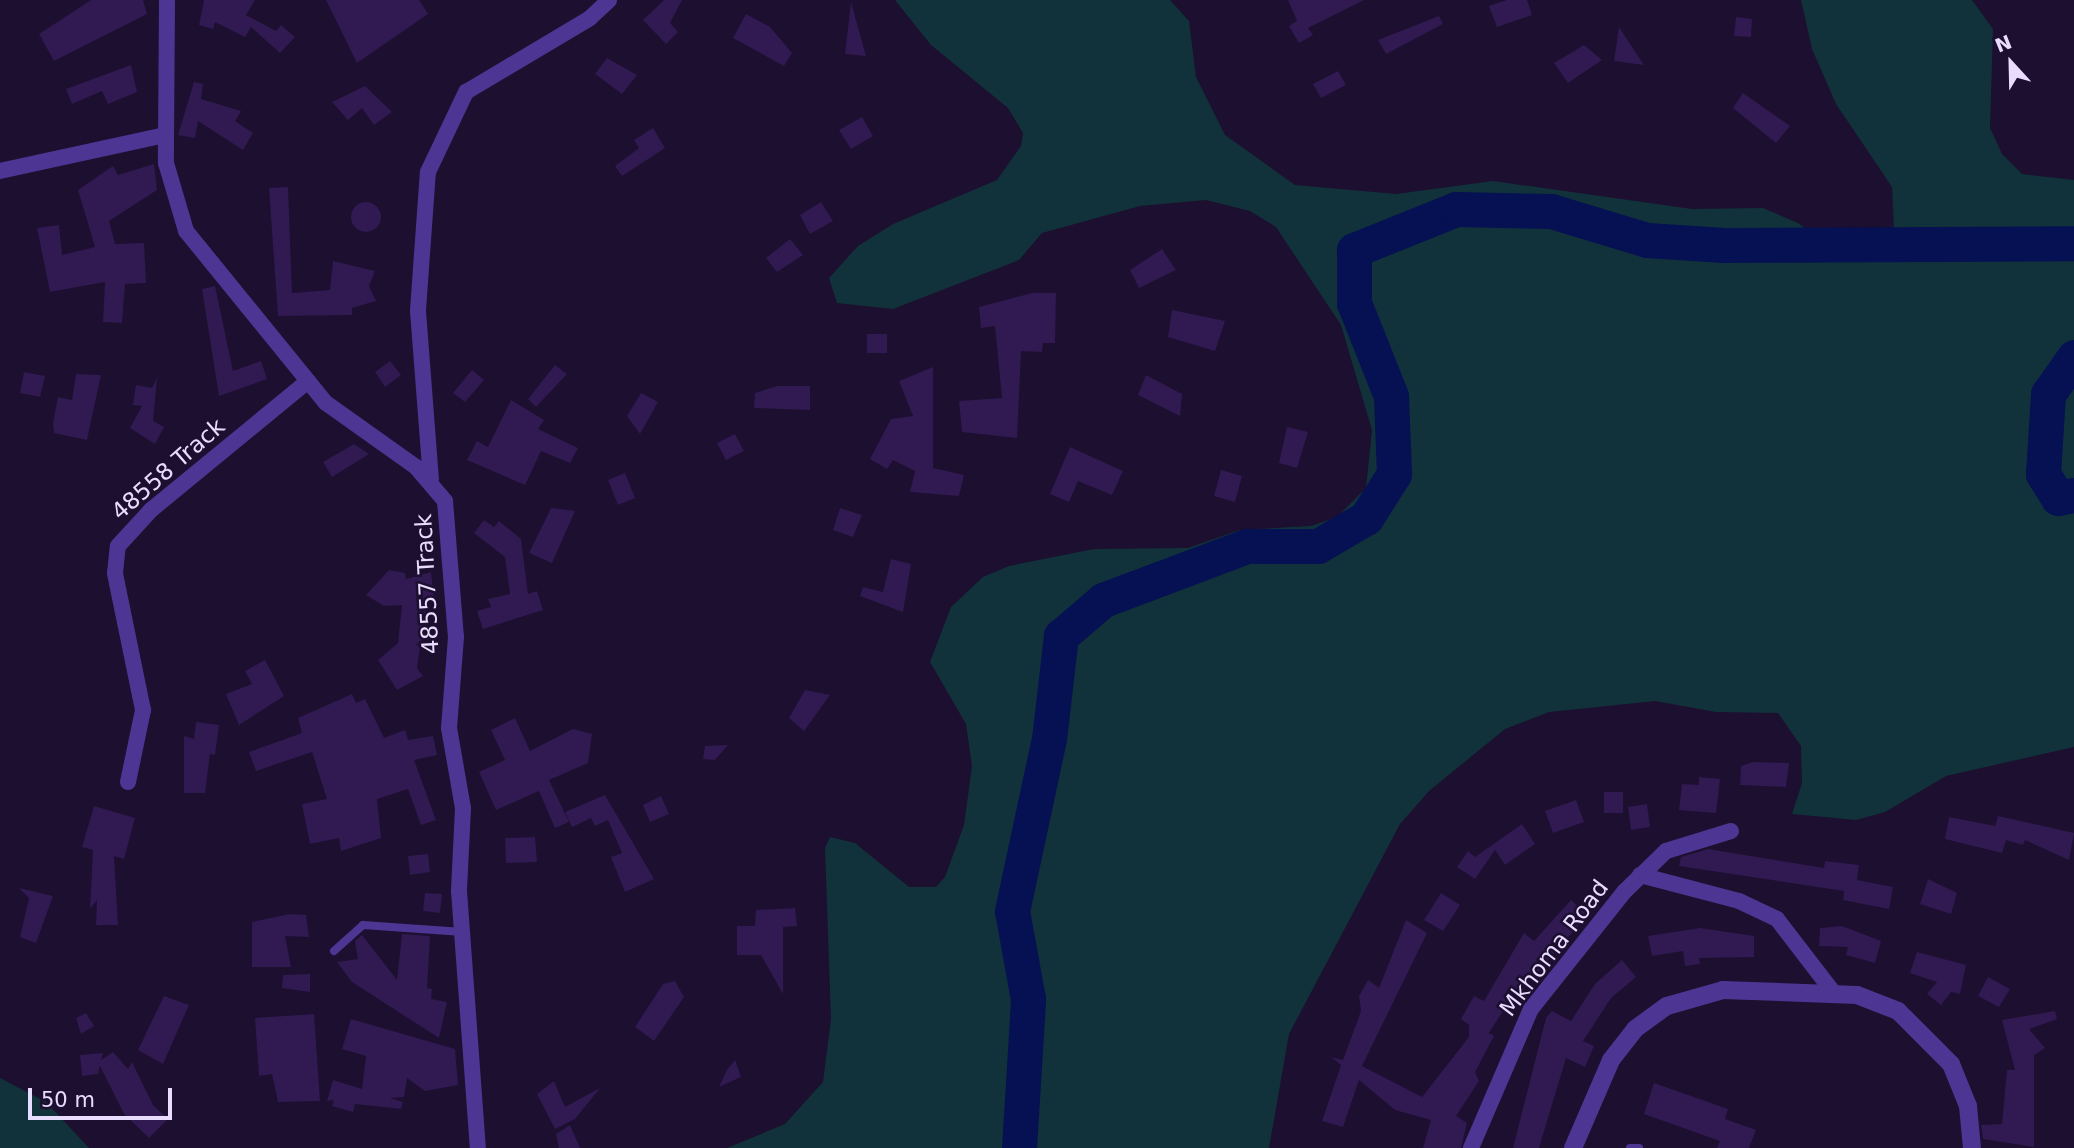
<!DOCTYPE html>
<html>
<head>
<meta charset="utf-8">
<style>
  body { margin:0 }
  #map { position:relative; width:2074px; height:1148px; overflow:hidden; background:#1c0f2f; font-family:"DejaVu Sans",sans-serif }
  div>[style] { position:absolute }
  .green>* { inset:0; background:#11323a }
  .river>* { height:35px; margin:-17.5px; padding:0 17.5px; transform-origin:17.5px; border-radius:17.5px; background:#051152 }
  .building>* { inset:0; background:#311952 }
  .round { border-radius:50% }
  .service>* { height:8px; margin:-4px; padding:0 4px; transform-origin:4px; border-radius:4px; background:#4d3693 }
  .minor>* { height:16px; margin:-8px; padding:0 8px; transform-origin:8px; border-radius:8px; background:#4d3693 }
  .tertiary>* { height:18px; margin:-9px; padding:0 9px; transform-origin:9px; border-radius:9px; background:#4d3693 }
  span { translate:-50% -50%; white-space:nowrap; text-align:center; line-height:1.15; -webkit-text-stroke:5px #1c0f2f; paint-order:stroke }
  .street-label { font-size:23px; color:#e8ddff }
  .north { position:absolute; left:1976px; top:28px; width:70px; height:70px; -webkit-text-stroke:5px #1c0f2f; paint-order:stroke; rotate:338deg; font-size:19px; font-weight:700; line-height:28px; text-align:center; color:#e8ddff }
  .north::after { content:''; display:block; margin:auto; width:24px; height:32px; background:#e8ddff; clip-path:polygon(50% 0,100% 100%,50% 72%,0 100%) }
  .scale { position:absolute; left:28px; top:1088px; width:144px; height:32px; box-sizing:border-box; border:4px solid #e8ddff; border-top:0; padding-left:9px; font-size:21px; line-height:24px; white-space:nowrap; color:#e8ddff; -webkit-text-stroke:5px #1c0f2f; paint-order:stroke }
</style>
</head>
<body>
<div id="map">
  <div class="green">
    <i style="clip-path:polygon(895px 0,1170px 0,1189px 21px,1196px 77px,1225px 135px,1295px 185px,1396px 194px,1493px 181px,1692px 209px,1763px 208px,1798px 223px,1842px 256px,1878px 257px,1894px 230px,1892px 187px,1836px 104px,1812px 49px,1801px 0,1972px 0,1993px 29px,1990px 128px,2002px 154px,2022px 174px,2074px 180px,2074px 747px,1946px 776px,1885px 812px,1856px 820px,1792px 814px,1802px 783px,1801px 746px,1778px 713px,1716px 712px,1655px 701px,1549px 712px,1505px 729px,1429px 791px,1400px 824px,1289px 1034px,1269px 1148px,727px 1148px,785px 1124px,823px 1082px,831px 1019px,825px 848px,830px 837px,855px 843px,909px 887px,936px 887px,945px 877px,964px 825px,972px 766px,966px 724px,930px 662px,951px 607px,983px 577px,1009px 566px,1094px 549px,1188px 548px,1240px 530px,1311px 526px,1337px 517px,1366px 488px,1372px 430px,1341px 325px,1276px 227px,1250px 211px,1206px 200px,1140px 206px,1042px 233px,1019px 260px,893px 309px,837px 303px,829px 278px,858px 246px,893px 224px,997px 180px,1021px 146px,1023px 133px,1008px 108px,931px 45px)"></i>
    <i style="clip-path:polygon(0 1078px,46px 1102px,89px 1148px,0 1148px)"></i>
  </div>
  <div class="river">
    <i style="left:2074px;top:357px;width:45px;rotate:125.1deg"></i>
    <i style="left:2048px;top:394px;width:80px;rotate:93.6deg"></i>
    <i style="left:2043px;top:474px;width:28px;rotate:58deg"></i>
    <i style="left:2058px;top:498px;width:16px;rotate:-11deg"></i>
    <i style="left:1019px;top:1148px;width:149px;rotate:-86.5deg"></i>
    <i style="left:1028px;top:999px;width:89px;rotate:-100.3deg"></i>
    <i style="left:1012px;top:911px;width:176px;rotate:-77.9deg"></i>
    <i style="left:1049px;top:739px;width:104px;rotate:-83.4deg"></i>
    <i style="left:1061px;top:636px;width:55px;rotate:-40.6deg"></i>
    <i style="left:1103px;top:600px;width:154px;rotate:-20.6deg"></i>
    <i style="left:1247px;top:546px;width:71px"></i>
    <i style="left:1318px;top:546px;width:56px;rotate:-30.3deg"></i>
    <i style="left:1366px;top:518px;width:52px;rotate:-57.5deg"></i>
    <i style="left:1394px;top:474px;width:78px;rotate:-92.2deg"></i>
    <i style="left:1391px;top:396px;width:100px;rotate:-111.7deg"></i>
    <i style="left:1354px;top:303px;width:53px;rotate:-90deg"></i>
    <i style="left:1354px;top:250px;width:110px;rotate:-21.9deg"></i>
    <i style="left:1456px;top:209px;width:95px;rotate:1.2deg"></i>
    <i style="left:1551px;top:211px;width:100px;rotate:16.8deg"></i>
    <i style="left:1647px;top:240px;width:77px;rotate:3.7deg"></i>
    <i style="left:1724px;top:245px;width:350px;rotate:-0.3deg"></i>
  </div>
  <div class="building">
    <i style="clip-path:polygon(91px 0,143px 0,147px 14px,54px 61px,39px 34px)"></i>
    <i style="clip-path:polygon(204px 0,255px 0,246px 15px,276px 31px,281px 25px,295px 37px,280px 53px,251px 27px,245px 37px,215px 22px,213px 29px,199px 25px)"></i>
    <i style="clip-path:polygon(326px 0,419px 0,428px 14px,357px 63px)"></i>
    <i style="clip-path:polygon(664px 0,682px 0,670px 23px,678px 32px,666px 44px,643px 20px)"></i>
    <i style="clip-path:polygon(1288px 0,1364px 0,1308px 28px,1313px 35px,1299px 43px,1289px 26px,1297px 21px)"></i>
    <i style="clip-path:polygon(1507px 0,1527px 0,1532px 15px,1497px 27px,1489px 6px)"></i>
    <i style="clip-path:polygon(851px 2px,866px 56px,845px 54px)"></i>
    <i style="clip-path:polygon(746px 14px,770px 27px,792px 53px,784px 66px,733px 38px)"></i>
    <i style="clip-path:polygon(1439px 16px,1443px 24px,1386px 54px,1378px 40px)"></i>
    <i style="clip-path:polygon(1736px 17px,1752px 19px,1751px 37px,1734px 36px)"></i>
    <i style="clip-path:polygon(1619px 27px,1644px 65px,1614px 61px)"></i>
    <i style="clip-path:polygon(1584px 45px,1602px 60px,1568px 83px,1554px 63px)"></i>
    <i style="clip-path:polygon(607px 58px,637px 75px,622px 94px,595px 74px)"></i>
    <i style="clip-path:polygon(131px 65px,137px 92px,108px 104px,102px 91px,72px 104px,66px 89px)"></i>
    <i style="clip-path:polygon(1338px 71px,1346px 85px,1321px 98px,1313px 84px)"></i>
    <i style="clip-path:polygon(194px 82px,203px 84px,201px 99px,241px 111px,235px 121px,253px 133px,243px 150px,198px 121px,195px 138px,178px 135px)"></i>
    <i style="clip-path:polygon(365px 86px,392px 112px,374px 125px,362px 108px,348px 120px,332px 102px)"></i>
    <i style="clip-path:polygon(1743px 93px,1790px 126px,1776px 143px,1733px 108px)"></i>
    <i style="clip-path:polygon(862px 117px,873px 136px,851px 149px,839px 130px)"></i>
    <i style="clip-path:polygon(653px 128px,665px 148px,622px 176px,615px 166px,639px 148px,634px 140px)"></i>
    <i style="clip-path:polygon(154px 164px,157px 190px,109px 221px,115px 244px,144px 243px,146px 283px,125px 284px,122px 323px,103px 322px,105px 282px,50px 292px,37px 228px,59px 225px,62px 255px,95px 247px,78px 190px,113px 166px,118px 175px)"></i>
    <i style="clip-path:polygon(288px 187px,292px 293px,330px 290px,333px 261px,375px 271px,369px 286px,376px 301px,352px 308px,352px 315px,278px 316px,269px 188px)"></i>
    <i class="round" style="left:351px;top:202px;width:30px;height:30px"></i>
    <i style="clip-path:polygon(821px 202px,833px 221px,810px 234px,800px 215px)"></i>
    <i style="clip-path:polygon(790px 239px,803px 255px,777px 272px,766px 258px)"></i>
    <i style="clip-path:polygon(1162px 249px,1176px 270px,1139px 288px,1130px 270px)"></i>
    <i style="clip-path:polygon(215px 286px,233px 371px,261px 361px,267px 379px,219px 396px,202px 289px)"></i>
    <i style="clip-path:polygon(1032px 293px,1056px 293px,1055px 343px,1043px 343px,1042px 352px,1021px 351px,1017px 438px,962px 432px,959px 401px,1002px 398px,995px 326px,981px 328px,979px 307px)"></i>
    <i style="clip-path:polygon(1172px 310px,1225px 321px,1215px 351px,1168px 337px)"></i>
    <i style="clip-path:polygon(867px 334px,887px 334px,887px 353px,867px 353px)"></i>
    <i style="clip-path:polygon(390px 361px,401px 375px,385px 387px,375px 372px)"></i>
    <i style="clip-path:polygon(555px 365px,567px 374px,536px 407px,528px 399px)"></i>
    <i style="clip-path:polygon(933px 367px,933px 468px,964px 475px,959px 496px,910px 492px,915px 471px,893px 460px,887px 469px,870px 459px,891px 419px,913px 416px,899px 381px)"></i>
    <i style="clip-path:polygon(472px 370px,484px 380px,465px 402px,453px 393px)"></i>
    <i style="clip-path:polygon(24px 372px,45px 376px,40px 397px,20px 393px)"></i>
    <i style="clip-path:polygon(76px 374px,101px 375px,87px 440px,54px 433px,53px 423px,58px 397px,72px 400px)"></i>
    <i style="clip-path:polygon(1146px 375px,1182px 394px,1180px 416px,1138px 395px)"></i>
    <i style="clip-path:polygon(157px 378px,153px 421px,164px 427px,155px 444px,130px 428px,142px 406px,133px 405px,136px 385px,152px 388px)"></i>
    <i style="clip-path:polygon(777px 386px,810px 386px,810px 410px,754px 408px,755px 393px)"></i>
    <i style="clip-path:polygon(641px 393px,658px 402px,640px 434px,627px 416px)"></i>
    <i style="clip-path:polygon(511px 400px,544px 420px,538px 429px,578px 448px,570px 463px,541px 451px,525px 485px,467px 460px,477px 441px,488px 447px)"></i>
    <i style="clip-path:polygon(1287px 427px,1308px 432px,1297px 468px,1279px 463px)"></i>
    <i style="clip-path:polygon(735px 434px,744px 451px,726px 460px,717px 443px)"></i>
    <i style="clip-path:polygon(354px 444px,369px 454px,332px 477px,323px 462px)"></i>
    <i style="clip-path:polygon(1070px 447px,1123px 471px,1112px 495px,1078px 481px,1069px 502px,1050px 494px)"></i>
    <i style="clip-path:polygon(1221px 470px,1242px 476px,1235px 502px,1214px 496px)"></i>
    <i style="clip-path:polygon(625px 473px,635px 498px,618px 505px,608px 480px)"></i>
    <i style="clip-path:polygon(551px 508px,575px 511px,552px 563px,529px 553px)"></i>
    <i style="clip-path:polygon(840px 508px,862px 515px,853px 537px,833px 530px)"></i>
    <i style="clip-path:polygon(484px 520px,494px 527px,499px 521px,521px 539px,528px 594px,537px 591px,543px 610px,483px 629px,477px 611px,491px 607px,488px 599px,510px 594px,505px 557px,474px 533px)"></i>
    <i style="clip-path:polygon(891px 559px,911px 564px,903px 612px,860px 596px,863px 587px,883px 592px)"></i>
    <i style="clip-path:polygon(389px 570px,405px 573px,406px 579px,431px 572px,434px 597px,427px 599px,417px 668px,423px 676px,397px 690px,378px 660px,398px 643px,402px 605px,384px 606px,366px 595px)"></i>
    <i style="clip-path:polygon(265px 660px,284px 696px,239px 725px,226px 694px,252px 684px,245px 671px)"></i>
    <i style="clip-path:polygon(805px 690px,830px 695px,804px 731px,789px 718px)"></i>
    <i style="clip-path:polygon(352px 694px,356px 703px,365px 699px,384px 738px,405px 730px,408px 740px,433px 736px,437px 755px,414px 760px,436px 820px,421px 825px,408px 789px,377px 799px,381px 838px,341px 851px,339px 838px,310px 844px,302px 804px,327px 799px,312px 752px,256px 771px,249px 752px,302px 733px,298px 718px)"></i>
    <i style="clip-path:polygon(515px 718px,530px 751px,573px 729px,592px 734px,588px 763px,549px 780px,569px 822px,555px 828px,539px 791px,496px 810px,479px 772px,505px 760px,491px 730px)"></i>
    <i style="clip-path:polygon(196px 722px,219px 725px,215px 755px,210px 754px,205px 793px,184px 793px,184px 736px,194px 739px)"></i>
    <i style="clip-path:polygon(728px 745px,715px 760px,703px 759px,705px 746px)"></i>
    <i style="clip-path:polygon(1753px 762px,1789px 763px,1786px 787px,1740px 785px,1741px 766px)"></i>
    <i style="clip-path:polygon(1699px 777px,1720px 779px,1716px 813px,1679px 810px,1682px 784px,1699px 785px)"></i>
    <i style="clip-path:polygon(1604px 792px,1623px 792px,1623px 813px,1604px 813px)"></i>
    <i style="clip-path:polygon(605px 795px,654px 879px,625px 892px,611px 857px,622px 853px,608px 820px,595px 826px,591px 818px,572px 827px,565px 812px)"></i>
    <i style="clip-path:polygon(661px 796px,669px 814px,650px 822px,643px 805px)"></i>
    <i style="clip-path:polygon(1576px 800px,1584px 822px,1553px 833px,1545px 811px)"></i>
    <i style="clip-path:polygon(1647px 804px,1650px 827px,1631px 830px,1628px 807px)"></i>
    <i style="clip-path:polygon(94px 806px,135px 818px,124px 859px,114px 856px,118px 925px,96px 925px,97px 900px,90px 909px,93px 850px,82px 847px)"></i>
    <i style="clip-path:polygon(1998px 816px,2074px 833px,2069px 860px,2025px 840px,2023px 845px,2006px 840px,2002px 853px,1945px 839px,1949px 817px,1995px 826px)"></i>
    <i style="clip-path:polygon(1522px 824px,1535px 844px,1505px 865px,1495px 850px,1475px 879px,1457px 867px,1468px 851px,1475px 857px)"></i>
    <i style="clip-path:polygon(535px 837px,537px 862px,506px 863px,505px 838px)"></i>
    <i style="clip-path:polygon(1708px 849px,1824px 868px,1825px 861px,1859px 865px,1857px 880px,1893px 887px,1889px 909px,1843px 900px,1844px 891px,1679px 866px,1681px 857px)"></i>
    <i style="clip-path:polygon(428px 854px,430px 872px,410px 875px,408px 856px)"></i>
    <i style="clip-path:polygon(1928px 879px,1957px 893px,1951px 914px,1920px 904px)"></i>
    <i style="clip-path:polygon(19px 888px,53px 896px,36px 943px,20px 937px,29px 898px)"></i>
    <i style="clip-path:polygon(425px 893px,442px 894px,440px 913px,423px 911px)"></i>
    <i style="clip-path:polygon(1441px 893px,1460px 905px,1443px 931px,1424px 920px)"></i>
    <i style="clip-path:polygon(1571px 900px,1587px 915px,1534px 977px,1528px 972px,1489px 1033px,1494px 1036px,1475px 1072px,1479px 1081px,1456px 1116px,1467px 1123px,1461px 1148px,1423px 1148px,1431px 1120px,1395px 1110px,1359px 1080px,1343px 1127px,1322px 1121px,1341px 1065px,1331px 1057px,1343px 1060px,1361px 1011px,1359px 996px,1368px 980px,1379px 988px,1406px 920px,1427px 933px,1362px 1066px,1422px 1097px,1469px 1037px,1469px 1025px,1461px 1019px,1474px 996px,1484px 1001px,1524px 933px,1534px 941px)"></i>
    <i style="clip-path:polygon(795px 908px,797px 926px,783px 927px,783px 994px,761px 955px,737px 955px,737px 926px,755px 926px,756px 910px)"></i>
    <i style="clip-path:polygon(290px 914px,306px 915px,309px 937px,285px 936px,291px 967px,252px 967px,252px 922px)"></i>
    <i style="clip-path:polygon(1842px 926px,1881px 941px,1875px 963px,1846px 955px,1848px 947px,1819px 946px,1820px 928px)"></i>
    <i style="clip-path:polygon(1700px 928px,1754px 936px,1754px 957px,1699px 958px,1700px 964px,1685px 966px,1683px 951px,1652px 956px,1648px 936px)"></i>
    <i style="clip-path:polygon(402px 934px,430px 936px,427px 988px,432px 989px,431px 999px,447px 1002px,439px 1038px,352px 982px,337px 962px,358px 959px,355px 941px,362px 935px,397px 980px)"></i>
    <i style="clip-path:polygon(1917px 952px,1966px 965px,1960px 994px,1951px 992px,1941px 1005px,1927px 994px,1937px 982px,1910px 973px)"></i>
    <i style="clip-path:polygon(1622px 960px,1636px 977px,1611px 998px,1583px 1041px,1594px 1046px,1585px 1067px,1566px 1058px,1539px 1148px,1513px 1148px,1546px 1018px,1552px 1011px,1571px 1021px,1595px 984px)"></i>
    <i style="clip-path:polygon(310px 974px,310px 992px,282px 988px,283px 975px)"></i>
    <i style="clip-path:polygon(1988px 977px,2010px 989px,1999px 1007px,1978px 996px)"></i>
    <i style="clip-path:polygon(675px 981px,684px 997px,654px 1041px,635px 1027px,663px 984px)"></i>
    <i style="clip-path:polygon(164px 996px,189px 1005px,163px 1064px,138px 1050px)"></i>
    <i style="clip-path:polygon(2055px 1011px,2057px 1019px,2029px 1029px,2045px 1048px,2034px 1055px,2034px 1147px,1983px 1139px,1981px 1125px,2002px 1124px,2007px 1070px,2015px 1070px,2002px 1020px)"></i>
    <i style="clip-path:polygon(86px 1013px,94px 1026px,81px 1034px,76px 1018px)"></i>
    <i style="clip-path:polygon(314px 1014px,320px 1101px,278px 1102px,272px 1074px,259px 1076px,255px 1018px)"></i>
    <i style="clip-path:polygon(351px 1019px,455px 1049px,458px 1085px,425px 1091px,407px 1078px,404px 1097px,390px 1098px,403px 1102px,401px 1109px,355px 1104px,353px 1112px,332px 1106px,334px 1100px,327px 1101px,333px 1080px,362px 1089px,366px 1056px,342px 1049px)"></i>
    <i style="clip-path:polygon(113px 1052px,128px 1069px,132px 1062px,153px 1105px,168px 1119px,149px 1138px,124px 1114px,100px 1066px,98px 1074px,82px 1076px,80px 1055px,103px 1053px,101px 1060px)"></i>
    <i style="clip-path:polygon(735px 1060px,741px 1077px,719px 1087px,727px 1070px)"></i>
    <i style="clip-path:polygon(554px 1081px,565px 1107px,600px 1088px,575px 1119px,555px 1129px,537px 1094px)"></i>
    <i style="clip-path:polygon(1654px 1083px,1728px 1109px,1725px 1119px,1756px 1130px,1749px 1148px,1717px 1148px,1720px 1141px,1644px 1114px)"></i>
    <i style="clip-path:polygon(570px 1125px,580px 1148px,559px 1148px,556px 1134px)"></i>
  </div>
  <div class="service">
    <i style="left:334px;top:951px;width:39px;rotate:-42deg"></i>
    <i style="left:363px;top:925px;width:100px;rotate:4deg"></i>
    <i style="left:1630px;top:1148px;width:9px"></i>
  </div>
  <div class="minor">
    <i style="left:167px;top:0;width:163px;rotate:90.4deg"></i>
    <i style="left:166px;top:163px;width:71px;rotate:73.6deg"></i>
    <i style="left:186px;top:231px;width:222px;rotate:50.9deg"></i>
    <i style="left:326px;top:403px;width:110px;rotate:35.4deg"></i>
    <i style="left:416px;top:467px;width:45px;rotate:49.5deg"></i>
    <i style="left:445px;top:501px;width:136px;rotate:85.4deg"></i>
    <i style="left:456px;top:637px;width:91px;rotate:94.4deg"></i>
    <i style="left:449px;top:728px;width:81px;rotate:80.1deg"></i>
    <i style="left:463px;top:808px;width:83px;rotate:92.8deg"></i>
    <i style="left:459px;top:891px;width:258px;rotate:85.8deg"></i>
    <i style="left:0;top:171px;width:169px;rotate:-12.3deg"></i>
    <i style="left:431px;top:480px;width:170px;rotate:-94.4deg"></i>
    <i style="left:418px;top:310px;width:138px;rotate:-85.9deg"></i>
    <i style="left:428px;top:172px;width:89px;rotate:-64.6deg"></i>
    <i style="left:466px;top:92px;width:144px;rotate:-30.8deg"></i>
    <i style="left:590px;top:18px;width:26px;rotate:-43deg"></i>
    <i style="left:128px;top:782px;width:74px;rotate:-78.2deg"></i>
    <i style="left:143px;top:710px;width:140px;rotate:-101.6deg"></i>
    <i style="left:115px;top:573px;width:27px;rotate:-84deg"></i>
    <i style="left:118px;top:546px;width:49px;rotate:-47.5deg"></i>
    <i style="left:151px;top:510px;width:203px;rotate:-39.4deg"></i>
    <i style="left:1640px;top:875px;width:102px;rotate:14.7deg"></i>
    <i style="left:1739px;top:901px;width:42px;rotate:25.3deg"></i>
    <i style="left:1777px;top:919px;width:92px;rotate:52.5deg"></i>
    <i style="left:1471px;top:1148px;width:151px;rotate:-66.7deg"></i>
    <i style="left:1531px;top:1009px;width:151px;rotate:-51.5deg"></i>
    <i style="left:1625px;top:891px;width:57px;rotate:-44.3deg"></i>
    <i style="left:1666px;top:851px;width:68px;rotate:-17.1deg"></i>
  </div>
  <div class="tertiary">
    <i style="left:1573px;top:1148px;width:96px;rotate:-66.6deg"></i>
    <i style="left:1611px;top:1060px;width:39px;rotate:-52deg"></i>
    <i style="left:1635px;top:1029px;width:39px;rotate:-36deg"></i>
    <i style="left:1667px;top:1006px;width:58px;rotate:-15.9deg"></i>
    <i style="left:1723px;top:990px;width:134px;rotate:2.1deg"></i>
    <i style="left:1857px;top:995px;width:44px;rotate:21.3deg"></i>
    <i style="left:1898px;top:1011px;width:75px;rotate:45deg"></i>
    <i style="left:1951px;top:1064px;width:45px;rotate:68deg"></i>
    <i style="left:1968px;top:1106px;width:42px;rotate:84.6deg"></i>
  </div>
  <div class="street-label">
    <span style="left:168px;top:469px;rotate:-41deg">48558 Track</span>
    <span style="left:427px;top:584px;rotate:-93deg">48557 Track</span>
    <span style="left:1554px;top:948px;rotate:-53deg">Mkhoma Road</span>
  </div>
  <div class="north">N</div>
  <div class="scale">50 m</div>
</div>
</body>
</html>
